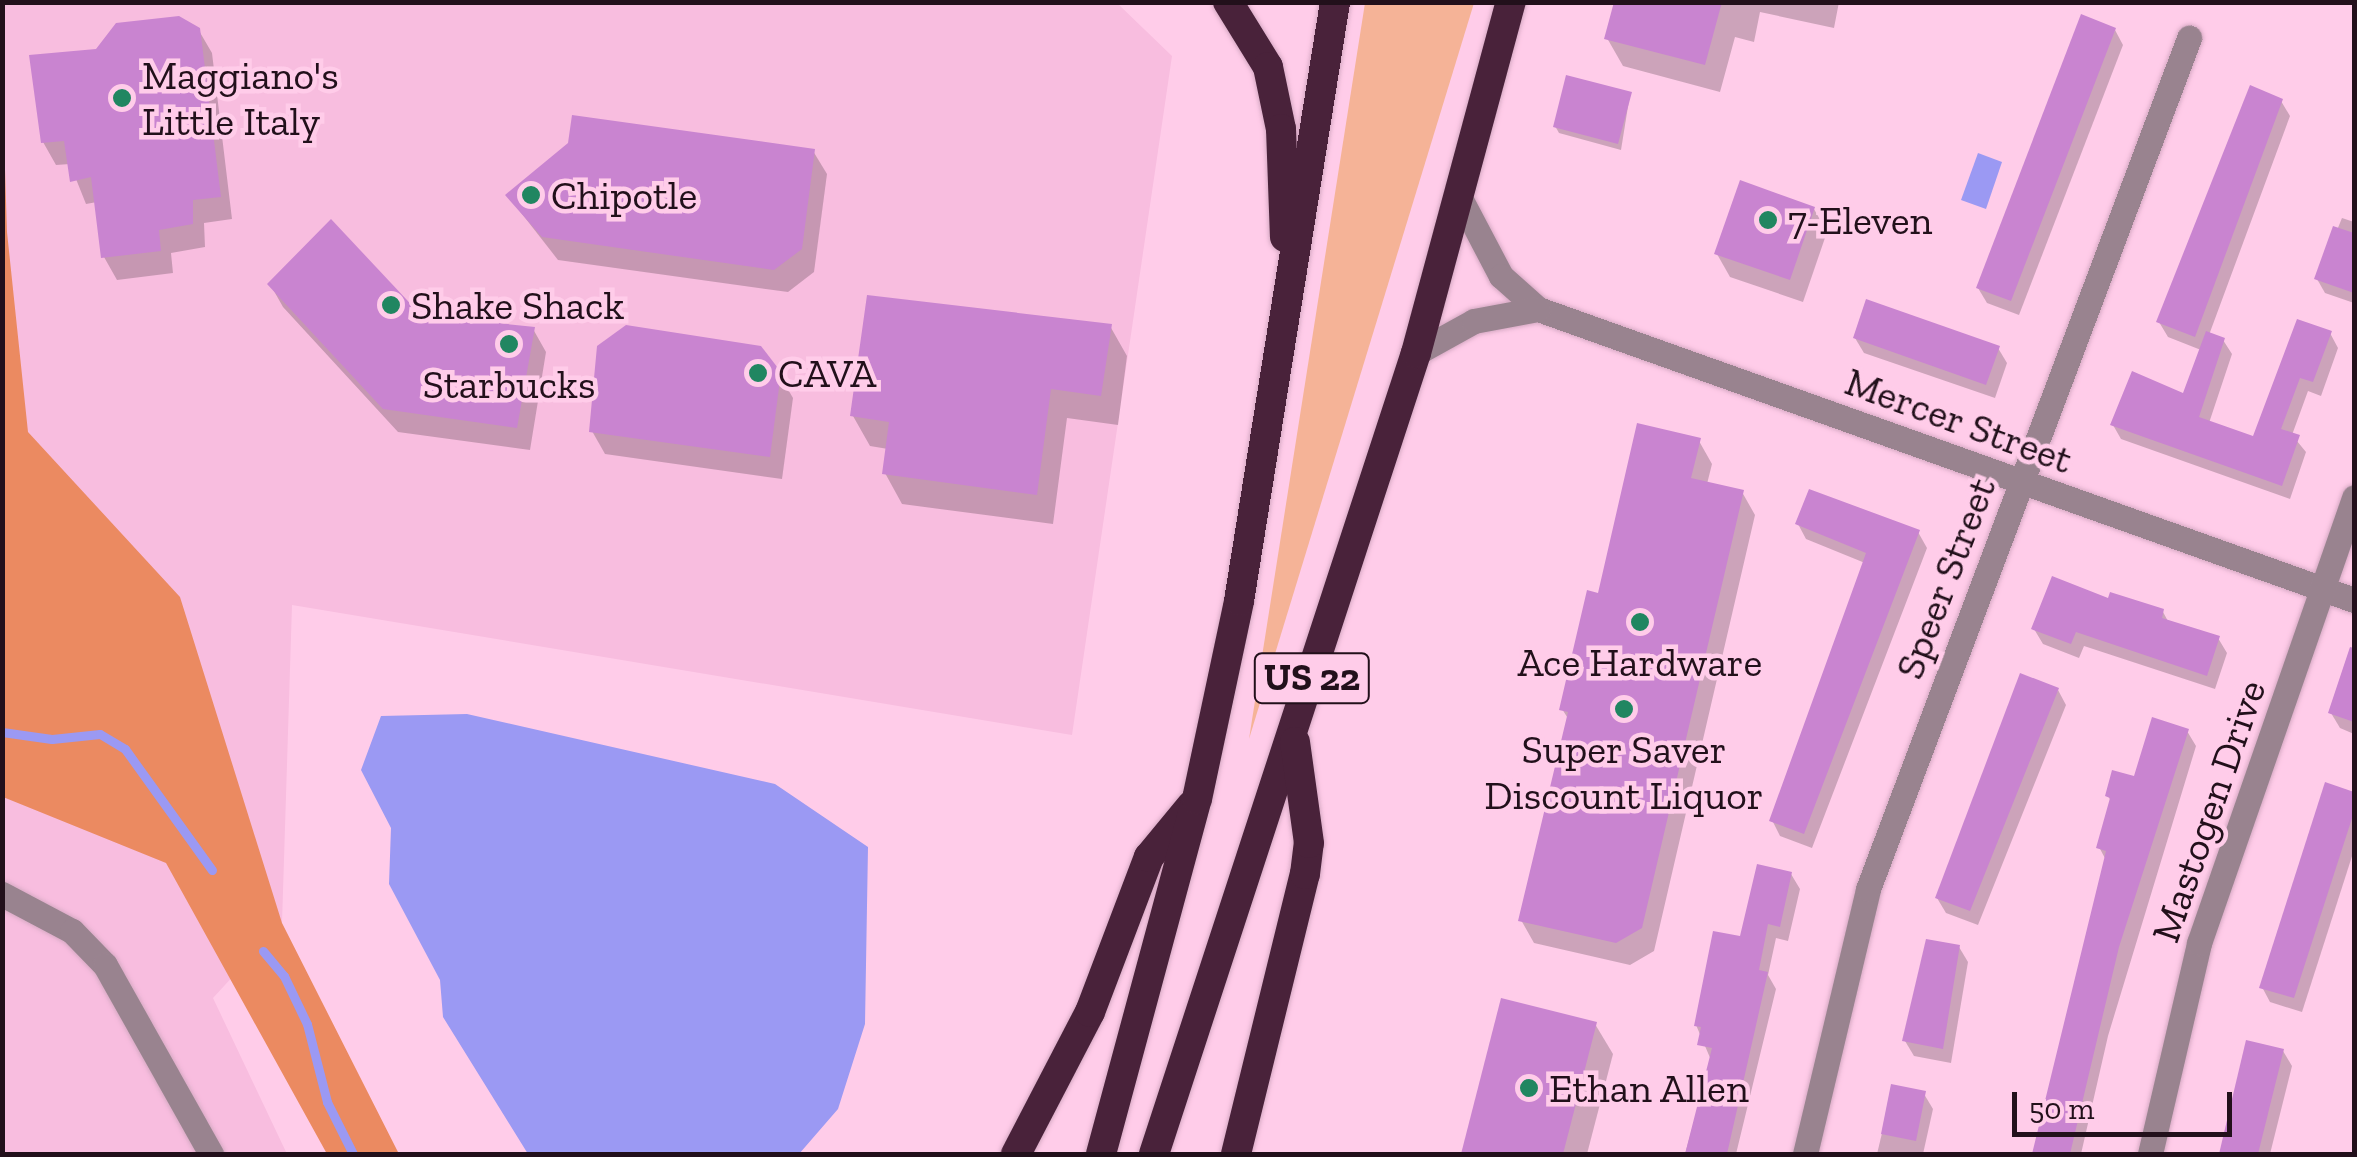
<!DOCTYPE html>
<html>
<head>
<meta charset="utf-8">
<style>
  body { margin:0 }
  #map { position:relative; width:2357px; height:1157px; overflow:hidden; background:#ffcce9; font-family:"Zilla Slab",serif }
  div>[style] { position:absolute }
  .built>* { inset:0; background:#f8bddf }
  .green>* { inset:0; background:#f5b397 }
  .forest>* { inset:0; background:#eb8a61 }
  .water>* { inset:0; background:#9b99f3 }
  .shadow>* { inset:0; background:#0003 }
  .stream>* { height:9px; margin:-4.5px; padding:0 4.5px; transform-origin:4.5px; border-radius:4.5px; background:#9b99f3 }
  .building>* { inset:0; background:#c984d0 }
  .roads { filter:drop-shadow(0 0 2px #d7aac4) drop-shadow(0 0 2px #d7aac4) }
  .minor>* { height:25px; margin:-12.5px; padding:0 12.5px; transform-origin:12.5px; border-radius:12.5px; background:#99838f }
  .highway>* { height:30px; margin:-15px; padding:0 15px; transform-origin:15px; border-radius:15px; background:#49223a }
  .dots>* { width:28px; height:28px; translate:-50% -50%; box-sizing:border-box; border:5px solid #ffcce9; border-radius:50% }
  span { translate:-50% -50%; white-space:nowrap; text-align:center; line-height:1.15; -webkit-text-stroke:9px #ffcce9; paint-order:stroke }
  .shield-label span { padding:2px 8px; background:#ffcce9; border:2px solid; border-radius:8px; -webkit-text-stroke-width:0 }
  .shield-label { font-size:38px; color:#22101b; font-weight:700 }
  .poi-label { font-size:40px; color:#22101b }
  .left { translate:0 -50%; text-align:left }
  .street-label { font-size:40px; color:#22101b }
  .frame { position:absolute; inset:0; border:5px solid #22101b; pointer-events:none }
  .scale { position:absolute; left:2012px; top:1092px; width:220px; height:45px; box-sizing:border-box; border:5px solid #22101b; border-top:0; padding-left:12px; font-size:30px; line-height:35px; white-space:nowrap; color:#22101b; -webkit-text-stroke:8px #ffcce9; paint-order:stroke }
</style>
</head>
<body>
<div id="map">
  <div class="built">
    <i style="clip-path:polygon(2px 3px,1117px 3px,1172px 56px,1072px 735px,292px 605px,282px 923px,213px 998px,287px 1154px,3px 1154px)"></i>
  </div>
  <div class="green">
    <i style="clip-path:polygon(1365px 3px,1474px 3px,1249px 739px)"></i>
  </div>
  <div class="forest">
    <i style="clip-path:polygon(2px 75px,7px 232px,28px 432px,180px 597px,282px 923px,399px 1154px,327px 1154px,166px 863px,3px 797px)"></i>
  </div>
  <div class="water">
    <i style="clip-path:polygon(1978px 153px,2002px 162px,1986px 209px,1961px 200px)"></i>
    <i style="clip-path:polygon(467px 714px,775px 784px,868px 847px,865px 1024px,838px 1109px,799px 1154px,528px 1154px,443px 1017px,440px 980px,389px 884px,391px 828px,361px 770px,381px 716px)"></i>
  </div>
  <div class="shadow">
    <i style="clip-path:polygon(1649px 2px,1839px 2px,1834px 28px,1760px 12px,1754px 42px,1735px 37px,1720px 92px,1623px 66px,1607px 38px)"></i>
    <i style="clip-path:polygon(198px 29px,212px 53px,232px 219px,204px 223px,205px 247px,171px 253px,173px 273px,117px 280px,104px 257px,97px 202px,86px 204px,70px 164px,56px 165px,43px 142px,97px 51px)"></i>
    <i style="clip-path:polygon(2115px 30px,2123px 45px,2019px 315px,1987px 303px,1978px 288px)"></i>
    <i style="clip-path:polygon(1630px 94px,1621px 150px,1559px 133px,1555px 126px)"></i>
    <i style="clip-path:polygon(2281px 101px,2290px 116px,2209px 335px,2223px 340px,2232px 354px,2209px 423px,2255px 439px,2330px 333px,2338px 348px,2321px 396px,2308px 391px,2292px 435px,2306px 452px,2290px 499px,2121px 439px,2113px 425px,2185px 396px,2201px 350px,2168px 337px,2159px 322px)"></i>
    <i style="clip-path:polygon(813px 151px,827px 174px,814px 272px,788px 292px,558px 260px,508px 196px)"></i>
    <i style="clip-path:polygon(1814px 209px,1827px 232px,1803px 302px,1730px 277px,1717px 254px)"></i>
    <i style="clip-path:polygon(2342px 218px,2354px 222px,2354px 303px,2325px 293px,2317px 279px)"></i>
    <i style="clip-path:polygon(270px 284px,420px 317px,533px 329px,546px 352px,530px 450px,398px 432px,283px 307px)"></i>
    <i style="clip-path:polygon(1110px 326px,1127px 356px,1118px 425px,1067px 418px,1053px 524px,902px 504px,885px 473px,888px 449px,870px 446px,853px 416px)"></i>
    <i style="clip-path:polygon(1855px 338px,1998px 348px,2007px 363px,1995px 398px,1864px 353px)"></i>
    <i style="clip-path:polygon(779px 374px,793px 398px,782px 479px,605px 454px,592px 431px)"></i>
    <i style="clip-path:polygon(1699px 441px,1712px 464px,1707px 484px,1742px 492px,1755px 515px,1654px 951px,1630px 965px,1534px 943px,1521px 920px,1569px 720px,1562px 709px,1599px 596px)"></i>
    <i style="clip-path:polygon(1798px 524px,1918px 532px,1927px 548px,1812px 848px,1780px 836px,1772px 820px,1865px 563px,1806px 539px)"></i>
    <i style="clip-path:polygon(2110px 602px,2163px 612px,2169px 623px,2218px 638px,2227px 653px,2215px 689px,2084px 646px,2079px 658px,2043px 644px,2034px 629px)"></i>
    <i style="clip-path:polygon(2342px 681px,2354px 685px,2354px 734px,2340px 728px,2331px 713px)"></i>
    <i style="clip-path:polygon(2058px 690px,2066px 705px,1978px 925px,1946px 913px,1937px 898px)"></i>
    <i style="clip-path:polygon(2187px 731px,2196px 746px,2108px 1036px,2081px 1154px,2034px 1154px,2107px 862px,2099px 847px,2112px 803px,2108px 796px,2136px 779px)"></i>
    <i style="clip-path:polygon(2326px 785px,2354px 794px,2354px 850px,2302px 1012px,2270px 1002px,2262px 987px)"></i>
    <i style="clip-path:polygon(1791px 874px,1800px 889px,1788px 941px,1776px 938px,1768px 975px,1776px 989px,1736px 1154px,1685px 1154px,1711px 1060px,1696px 1025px,1742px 939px)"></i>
    <i style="clip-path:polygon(1959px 947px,1968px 962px,1951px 1063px,1914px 1056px,1905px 1041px)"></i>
    <i style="clip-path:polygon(1502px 1001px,1595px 1024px,1613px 1054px,1587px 1154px,1464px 1154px)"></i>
    <i style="clip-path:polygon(2248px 1043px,2283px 1051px,2292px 1066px,2270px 1154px,2222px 1154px)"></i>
    <i style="clip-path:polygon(1893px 1087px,1924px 1094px,1933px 1109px,1923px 1154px,1877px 1154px)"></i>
  </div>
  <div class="stream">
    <i style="left:2px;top:732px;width:50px;rotate:8deg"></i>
    <i style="left:52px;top:739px;width:48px;rotate:-5.9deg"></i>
    <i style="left:100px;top:734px;width:29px;rotate:31deg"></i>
    <i style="left:125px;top:749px;width:149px;rotate:54.3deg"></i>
    <i style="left:263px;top:951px;width:33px;rotate:50deg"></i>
    <i style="left:284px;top:976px;width:53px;rotate:64.4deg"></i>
    <i style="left:307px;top:1024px;width:81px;rotate:75.6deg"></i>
    <i style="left:327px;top:1102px;width:58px;rotate:63.4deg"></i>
  </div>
  <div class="building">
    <i style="clip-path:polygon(1614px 2px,1722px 2px,1705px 65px,1604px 39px)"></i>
    <i style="clip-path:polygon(2081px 14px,2116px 28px,2011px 301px,1976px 288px)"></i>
    <i style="clip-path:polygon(179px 16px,200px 28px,221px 197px,193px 200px,193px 224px,159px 230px,161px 251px,101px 258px,91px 177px,70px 182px,64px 141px,41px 143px,29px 55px,96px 49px,116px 23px)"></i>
    <i style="clip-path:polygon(1566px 75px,1632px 92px,1618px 144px,1553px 127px)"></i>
    <i style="clip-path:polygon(2250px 85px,2283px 99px,2195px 337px,2156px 322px)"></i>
    <i style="clip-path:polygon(572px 115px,815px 149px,802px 249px,774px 270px,542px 237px,505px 195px,568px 143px)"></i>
    <i style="clip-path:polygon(1740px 180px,1815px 207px,1790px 280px,1714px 254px)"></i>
    <i style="clip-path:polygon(331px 219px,421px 315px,535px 327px,517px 428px,383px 409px,267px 284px)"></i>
    <i style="clip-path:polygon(2333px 226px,2354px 233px,2354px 293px,2314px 279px)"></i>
    <i style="clip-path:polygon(867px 295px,1112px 324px,1101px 396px,1051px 389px,1037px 495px,882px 474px,889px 422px,850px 416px)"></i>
    <i style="clip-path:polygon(1866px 299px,2000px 346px,1986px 385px,1853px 338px)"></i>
    <i style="clip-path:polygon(2297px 319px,2332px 331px,2313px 382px,2300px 378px,2281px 429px,2300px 435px,2282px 486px,2110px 425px,2132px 371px,2183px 393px,2206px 331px,2225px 338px,2199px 417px,2253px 436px)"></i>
    <i style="clip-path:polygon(626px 325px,761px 346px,781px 372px,770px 457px,589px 432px,597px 346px)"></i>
    <i style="clip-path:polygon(1637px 423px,1701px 438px,1691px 478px,1744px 490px,1642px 928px,1616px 943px,1518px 921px,1568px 712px,1559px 710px,1587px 590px,1598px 593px)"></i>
    <i style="clip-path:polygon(1809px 489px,1920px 530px,1804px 834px,1769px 821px,1866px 553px,1795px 524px)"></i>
    <i style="clip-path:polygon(2052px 576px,2108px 598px,2110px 592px,2164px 609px,2162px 618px,2220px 636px,2207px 676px,2076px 632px,2071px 644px,2031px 629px)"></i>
    <i style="clip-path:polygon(2350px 647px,2354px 648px,2354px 722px,2328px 713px)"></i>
    <i style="clip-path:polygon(2020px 673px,2059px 688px,1970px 911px,1935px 898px)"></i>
    <i style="clip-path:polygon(2152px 717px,2189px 729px,2119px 947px,2070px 1154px,2032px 1154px,2106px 851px,2096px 848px,2110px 798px,2105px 796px,2112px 770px,2134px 776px)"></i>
    <i style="clip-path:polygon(2325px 782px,2354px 792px,2354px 812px,2294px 998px,2259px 988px)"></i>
    <i style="clip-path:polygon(1757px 864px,1792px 872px,1780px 927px,1768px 924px,1759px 970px,1768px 972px,1727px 1154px,1685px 1154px,1712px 1048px,1697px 1045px,1701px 1027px,1694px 1026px,1713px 931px,1740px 936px)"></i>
    <i style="clip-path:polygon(1926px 939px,1960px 945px,1943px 1049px,1902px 1041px)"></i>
    <i style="clip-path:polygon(1501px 998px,1597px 1022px,1563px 1154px,1461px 1154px)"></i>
    <i style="clip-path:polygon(2246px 1040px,2284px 1049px,2258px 1154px,2219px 1154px)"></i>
    <i style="clip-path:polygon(1891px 1084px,1926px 1091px,1916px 1141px,1881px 1134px)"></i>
  </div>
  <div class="roads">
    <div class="minor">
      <i style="left:1460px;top:198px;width:88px;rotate:62.3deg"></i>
      <i style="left:1501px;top:276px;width:50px;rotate:41.7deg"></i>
      <i style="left:1538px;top:309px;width:866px;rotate:19.63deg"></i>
      <i style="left:1416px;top:353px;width:66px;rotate:-28.9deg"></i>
      <i style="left:1474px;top:321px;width:65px;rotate:-10.6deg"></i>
      <i style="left:2px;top:894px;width:79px;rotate:27.9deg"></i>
      <i style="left:72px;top:931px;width:47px;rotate:45.9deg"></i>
      <i style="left:105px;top:965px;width:217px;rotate:60.7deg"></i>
      <i style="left:1805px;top:1154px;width:272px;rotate:-76.6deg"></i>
      <i style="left:1868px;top:889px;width:910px;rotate:-69.33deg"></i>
      <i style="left:2150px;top:1154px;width:217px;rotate:-76.9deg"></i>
      <i style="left:2199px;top:943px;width:472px;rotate:-70.8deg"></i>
    </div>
    <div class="highway">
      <i style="left:1228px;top:2px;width:76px;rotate:58.4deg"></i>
      <i style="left:1268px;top:67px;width:63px;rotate:78.2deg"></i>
      <i style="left:1281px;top:129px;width:108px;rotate:87.9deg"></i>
      <i style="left:1016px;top:1154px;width:160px;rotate:-62.5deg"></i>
      <i style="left:1090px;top:1012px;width:166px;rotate:-69.2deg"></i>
      <i style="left:1149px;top:857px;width:67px;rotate:-50.4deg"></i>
      <i style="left:1101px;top:1154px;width:368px;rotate:-74.9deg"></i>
      <i style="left:1197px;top:799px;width:202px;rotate:-78deg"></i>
      <i style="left:1239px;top:601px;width:607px;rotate:-80.89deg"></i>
      <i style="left:1154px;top:1154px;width:843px;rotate:-71.89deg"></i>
      <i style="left:1416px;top:353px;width:364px;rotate:-74.9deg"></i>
      <i style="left:1236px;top:1154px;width:288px;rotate:-76.2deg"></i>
      <i style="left:1305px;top:874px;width:31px;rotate:-83deg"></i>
      <i style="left:1309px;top:843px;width:102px;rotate:-97.9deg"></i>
    </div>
  </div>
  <div class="dots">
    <i style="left:122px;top:98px;background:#218661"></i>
    <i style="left:531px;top:195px;background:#218661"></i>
    <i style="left:1768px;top:220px;background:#218661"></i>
    <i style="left:391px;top:305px;background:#218661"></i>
    <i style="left:509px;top:344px;background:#218661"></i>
    <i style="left:758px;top:373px;background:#218661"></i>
    <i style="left:1640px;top:622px;background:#218661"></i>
    <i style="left:1624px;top:709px;background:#218661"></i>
    <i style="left:1529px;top:1088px;background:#218661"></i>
  </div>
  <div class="shield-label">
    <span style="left:1312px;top:678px">US 22</span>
  </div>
  <div class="poi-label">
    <span class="left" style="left:142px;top:98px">Maggiano's<br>Little Italy</span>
    <span class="left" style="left:551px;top:195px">Chipotle</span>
    <span class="left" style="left:1788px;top:220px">7-Eleven</span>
    <span class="left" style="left:411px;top:305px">Shake Shack</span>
    <span class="left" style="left:778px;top:373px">CAVA</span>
    <span style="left:509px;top:384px">Starbucks</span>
    <span style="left:1640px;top:662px">Ace Hardware</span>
    <span style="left:1624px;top:772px">Super Saver<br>Discount Liquor</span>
    <span class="left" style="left:1549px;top:1088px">Ethan Allen</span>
  </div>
  <div class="street-label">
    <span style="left:1959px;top:420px;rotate:20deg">Mercer Street</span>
    <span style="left:1945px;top:578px;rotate:-69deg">Speer Street</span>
    <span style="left:2208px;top:811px;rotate:-71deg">Mastogen Drive</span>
  </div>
  <div class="frame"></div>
  <div class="scale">50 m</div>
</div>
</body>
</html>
